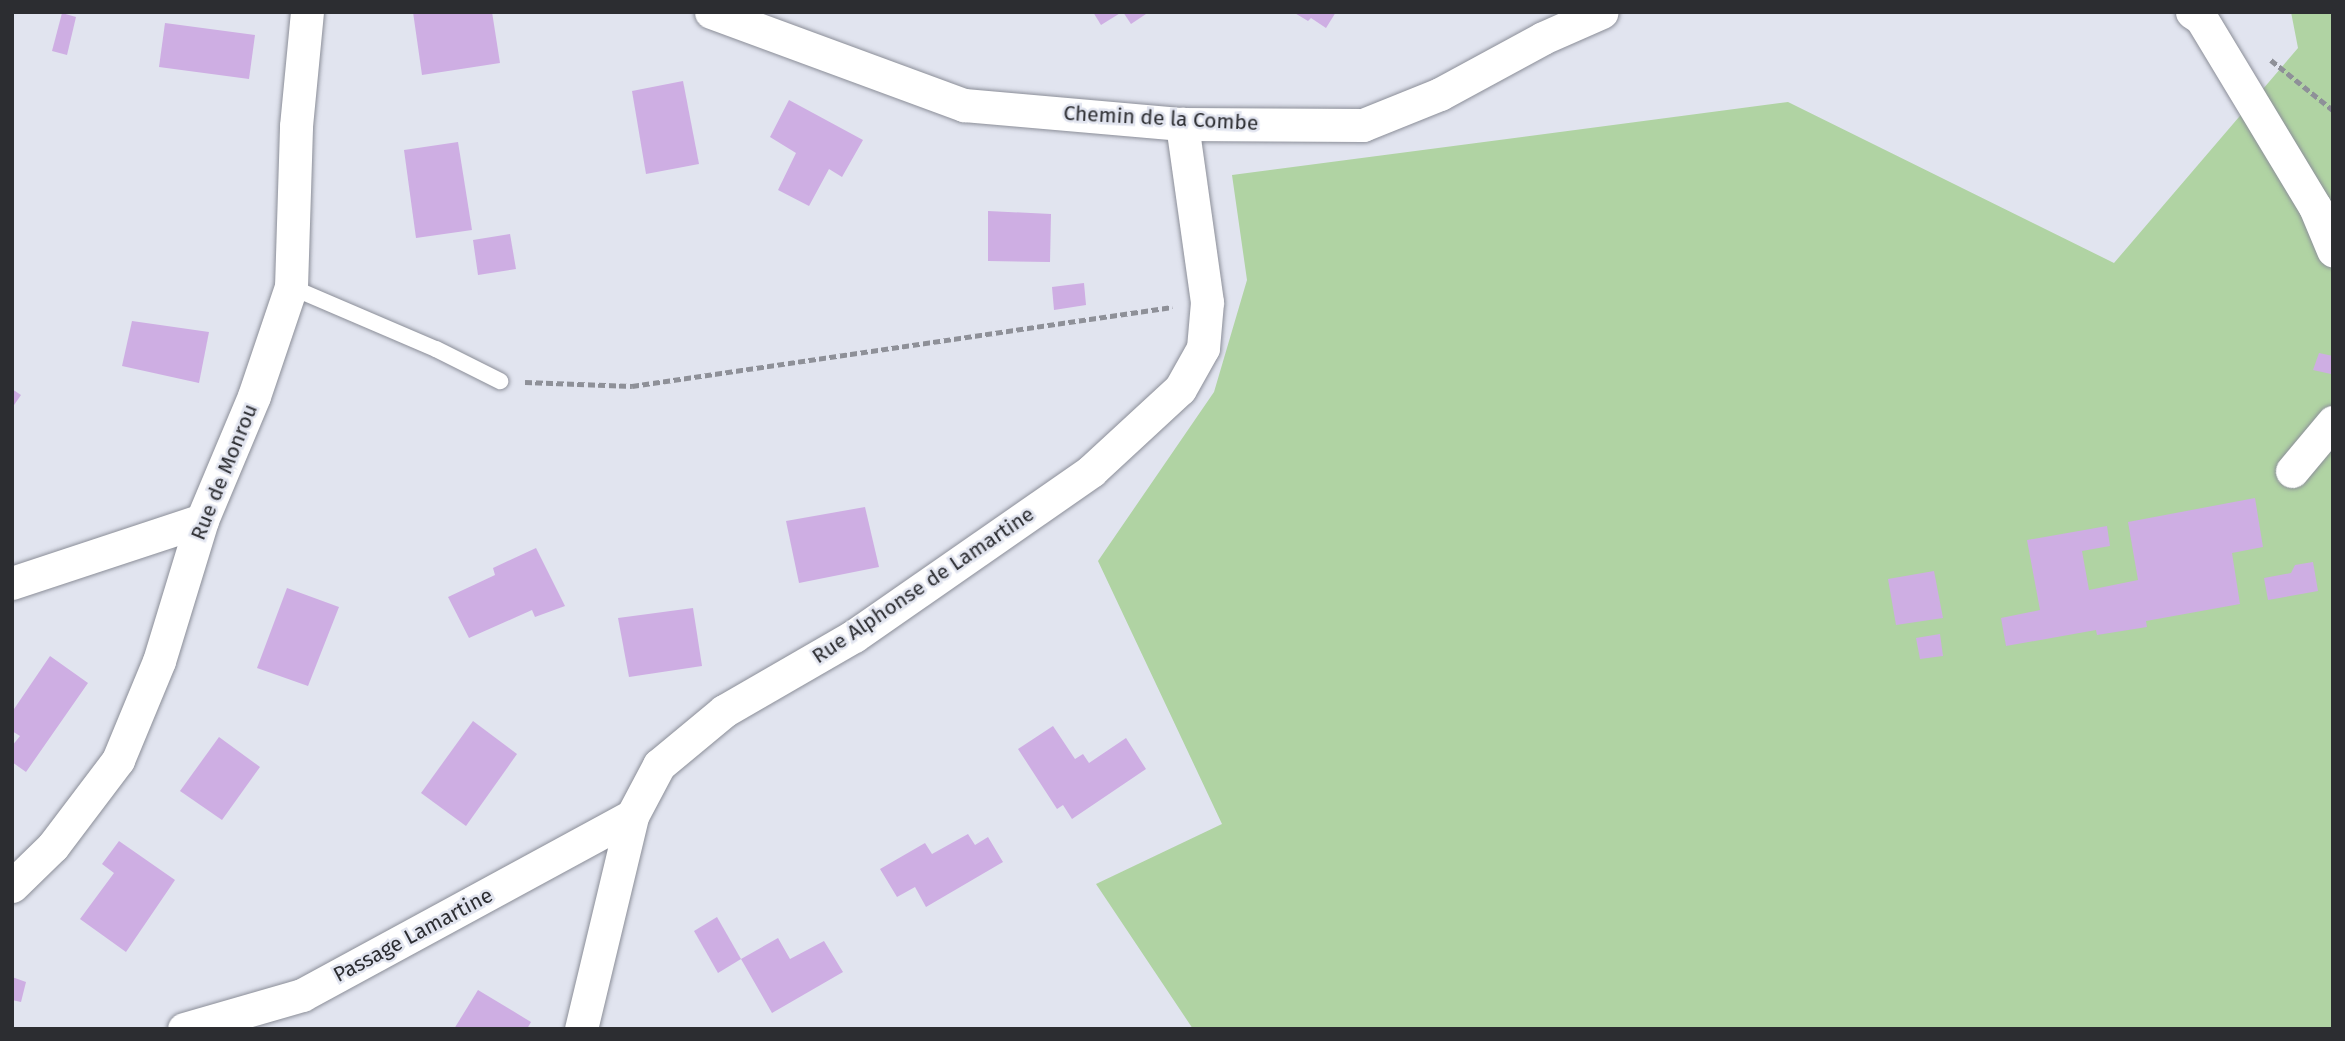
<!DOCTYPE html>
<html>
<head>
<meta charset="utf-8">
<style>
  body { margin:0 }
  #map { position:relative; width:2345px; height:1041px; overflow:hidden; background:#e1e4ef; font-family:"Fira Sans",sans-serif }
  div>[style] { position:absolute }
  .green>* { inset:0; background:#b0d3a3 }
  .building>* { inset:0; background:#ceaee3 }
  .path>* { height:4.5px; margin-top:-2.25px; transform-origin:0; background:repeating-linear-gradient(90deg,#8e9098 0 7px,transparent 0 10.5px) }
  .roads { filter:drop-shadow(0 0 2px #8b8e98) drop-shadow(0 0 2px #8b8e98) }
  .service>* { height:16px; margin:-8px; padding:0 8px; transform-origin:8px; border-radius:8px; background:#fff }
  .minor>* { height:33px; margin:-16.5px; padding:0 16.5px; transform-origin:16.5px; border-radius:16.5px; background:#fff }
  span { translate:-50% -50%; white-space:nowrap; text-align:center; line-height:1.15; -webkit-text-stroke:5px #e1e4ef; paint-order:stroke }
  .street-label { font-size:21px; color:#2c2d31 }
  .frame { position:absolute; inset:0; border:14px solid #2c2d31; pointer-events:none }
</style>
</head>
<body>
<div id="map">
  <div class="green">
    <i style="clip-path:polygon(2291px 12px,2333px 12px,2333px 1029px,1193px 1029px,1096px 884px,1222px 824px,1098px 561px,1214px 392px,1247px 280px,1232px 175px,1788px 102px,2114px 263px,2298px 48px)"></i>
  </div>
  <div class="building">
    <i style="clip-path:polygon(413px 12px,492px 12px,500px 63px,422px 75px)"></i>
    <i style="clip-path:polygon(1093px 12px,1122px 12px,1101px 25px)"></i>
    <i style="clip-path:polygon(1123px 12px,1149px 12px,1131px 24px)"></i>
    <i style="clip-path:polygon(1293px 12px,1336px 12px,1326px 28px,1311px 18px,1308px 21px)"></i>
    <i style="clip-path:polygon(62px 13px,76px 17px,67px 55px,52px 51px)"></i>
    <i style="clip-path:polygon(165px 23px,255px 35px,249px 79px,159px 67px)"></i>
    <i style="clip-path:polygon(683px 81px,699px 164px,646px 174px,632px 91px)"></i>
    <i style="clip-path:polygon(789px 100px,863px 140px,842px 177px,829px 169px,809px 206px,778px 190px,796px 153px,770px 137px)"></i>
    <i style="clip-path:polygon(458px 142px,472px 230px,416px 238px,404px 150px)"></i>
    <i style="clip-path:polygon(988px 211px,1051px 214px,1050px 262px,988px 261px)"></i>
    <i style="clip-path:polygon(510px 234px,516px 269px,478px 275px,473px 240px)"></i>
    <i style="clip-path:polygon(1084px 283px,1086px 305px,1054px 310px,1052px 287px)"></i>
    <i style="clip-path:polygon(132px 321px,209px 332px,199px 383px,122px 366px)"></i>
    <i style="clip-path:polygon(2319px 353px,2333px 356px,2331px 374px,2313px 370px)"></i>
    <i style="clip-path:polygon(12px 389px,21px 395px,12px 408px)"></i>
    <i style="clip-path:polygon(2255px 498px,2263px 547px,2232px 553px,2240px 604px,2146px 621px,2147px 627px,2097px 635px,2096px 630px,2006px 646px,2001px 618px,2040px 610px,2027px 540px,2107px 526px,2110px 546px,2082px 551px,2089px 590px,2138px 580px,2128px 522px)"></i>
    <i style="clip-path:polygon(865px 507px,879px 567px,799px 583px,786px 521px)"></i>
    <i style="clip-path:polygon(536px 548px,565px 606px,535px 617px,532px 610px,469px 638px,448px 597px,495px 575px,493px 568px)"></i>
    <i style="clip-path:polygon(2313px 562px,2318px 591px,2268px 600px,2264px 578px,2291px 573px,2295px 565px)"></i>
    <i style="clip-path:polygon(1934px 571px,1943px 618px,1896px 625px,1888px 579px)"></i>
    <i style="clip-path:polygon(287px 588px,339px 607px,308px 686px,257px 668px)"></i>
    <i style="clip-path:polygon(693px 608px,702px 666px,629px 677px,618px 618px)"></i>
    <i style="clip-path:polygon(1940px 634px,1943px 656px,1920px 659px,1916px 638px)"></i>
    <i style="clip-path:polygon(50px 656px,88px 683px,26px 772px,12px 762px,12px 746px,20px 736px,12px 731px,12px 712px)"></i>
    <i style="clip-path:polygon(473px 721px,517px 754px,466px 826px,421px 793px)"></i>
    <i style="clip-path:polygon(1053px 726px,1075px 759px,1083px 754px,1089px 763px,1126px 738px,1146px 769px,1072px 819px,1063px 805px,1057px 809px,1018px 749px)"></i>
    <i style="clip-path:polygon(219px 737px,260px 767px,222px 820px,180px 791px)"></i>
    <i style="clip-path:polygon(968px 834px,975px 845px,988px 837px,1003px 862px,926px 907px,915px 887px,897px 897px,880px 869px,925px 843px,932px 854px)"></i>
    <i style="clip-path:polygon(119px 841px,175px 880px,126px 952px,80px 919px,114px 873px,102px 864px)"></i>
    <i style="clip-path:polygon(717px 917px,741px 959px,718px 973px,694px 931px)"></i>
    <i style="clip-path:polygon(778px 938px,790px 959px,824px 941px,843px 972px,772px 1013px,741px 959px)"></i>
    <i style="clip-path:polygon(12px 977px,26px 982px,21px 1002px,12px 1000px)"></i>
    <i style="clip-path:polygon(478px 990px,531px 1022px,527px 1029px,454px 1029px)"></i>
  </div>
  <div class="path">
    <i style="left:2271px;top:60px;width:80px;rotate:38.9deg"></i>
    <i style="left:525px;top:382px;width:107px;rotate:2.1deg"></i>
    <i style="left:632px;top:386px;width:546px;rotate:-8.32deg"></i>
  </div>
  <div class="roads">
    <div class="service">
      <i style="left:291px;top:287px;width:158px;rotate:23.2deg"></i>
      <i style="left:436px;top:349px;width:72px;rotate:26.6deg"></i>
    </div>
    <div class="minor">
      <i style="left:711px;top:12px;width:270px;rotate:20.2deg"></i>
      <i style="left:964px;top:105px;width:219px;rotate:5deg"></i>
      <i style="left:1182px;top:124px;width:181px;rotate:0.3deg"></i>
      <i style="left:1363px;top:125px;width:83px;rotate:-21.9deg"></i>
      <i style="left:1440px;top:94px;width:117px;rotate:-28.5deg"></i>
      <i style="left:1543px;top:38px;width:64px;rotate:-23.8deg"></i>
      <i style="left:2192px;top:12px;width:11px;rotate:34deg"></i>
      <i style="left:2201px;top:18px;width:221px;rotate:58.9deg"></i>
      <i style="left:2315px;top:207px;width:47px;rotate:67.3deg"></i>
      <i style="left:2292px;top:471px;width:64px;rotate:-50.1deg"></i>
      <i style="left:12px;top:583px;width:200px;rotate:-18.3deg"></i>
      <i style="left:12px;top:886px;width:57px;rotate:-44.3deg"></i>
      <i style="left:53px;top:846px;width:108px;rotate:-52.9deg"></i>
      <i style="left:118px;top:760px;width:107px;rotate:-67.5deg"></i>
      <i style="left:159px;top:661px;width:147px;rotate:-73deg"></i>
      <i style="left:202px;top:520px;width:134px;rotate:-67.2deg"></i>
      <i style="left:254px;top:396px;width:115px;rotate:-71.3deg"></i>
      <i style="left:291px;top:287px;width:161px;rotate:-88.2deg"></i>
      <i style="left:296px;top:126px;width:115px;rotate:-84.5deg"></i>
      <i style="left:184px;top:1029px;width:123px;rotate:-16.1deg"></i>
      <i style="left:302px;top:995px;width:375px;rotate:-28.5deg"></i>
      <i style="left:581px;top:1029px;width:219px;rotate:-76.5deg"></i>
      <i style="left:632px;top:816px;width:58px;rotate:-62.1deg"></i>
      <i style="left:659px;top:765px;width:85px;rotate:-39.7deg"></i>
      <i style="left:724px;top:711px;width:150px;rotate:-30deg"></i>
      <i style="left:854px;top:636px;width:289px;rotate:-34.8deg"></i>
      <i style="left:1091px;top:471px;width:121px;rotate:-42.7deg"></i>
      <i style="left:1180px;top:389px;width:47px;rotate:-60.7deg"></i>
      <i style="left:1203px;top:348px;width:46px;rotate:-85deg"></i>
      <i style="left:1207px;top:302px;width:180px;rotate:-98deg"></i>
    </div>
  </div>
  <div class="street-label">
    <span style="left:1161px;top:118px;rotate:3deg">Chemin de la Combe</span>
    <span style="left:224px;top:472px;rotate:-68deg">Rue de Monrou</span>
    <span style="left:923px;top:585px;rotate:-34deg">Rue Alphonse de Lamartine</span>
    <span style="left:413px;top:935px;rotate:-28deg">Passage Lamartine</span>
  </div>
  <div class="frame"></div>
</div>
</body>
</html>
